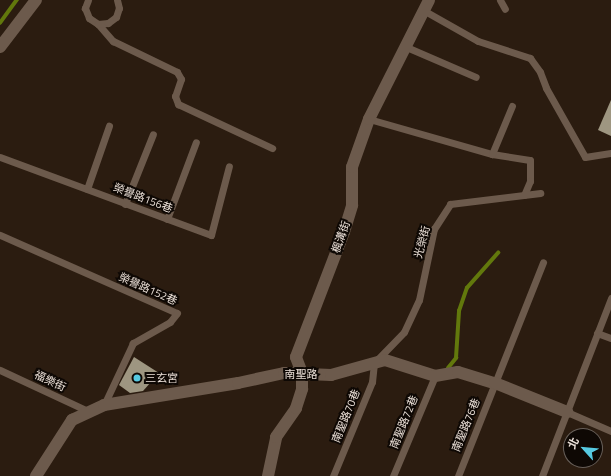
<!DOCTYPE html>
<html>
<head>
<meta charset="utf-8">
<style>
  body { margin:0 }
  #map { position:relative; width:611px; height:476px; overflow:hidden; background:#2b1c10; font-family:"Titillium Web","Noto Sans TC",sans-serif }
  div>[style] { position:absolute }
  .stream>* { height:3.5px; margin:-1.75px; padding:0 1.75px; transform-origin:1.75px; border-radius:1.75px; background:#62780c }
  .building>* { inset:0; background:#9e9681 }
  .lane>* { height:7px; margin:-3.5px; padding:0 3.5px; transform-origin:3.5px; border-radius:3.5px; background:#6c5a4c }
  .street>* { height:12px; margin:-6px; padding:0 6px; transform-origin:6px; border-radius:6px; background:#6c5a4c }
  .secondary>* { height:12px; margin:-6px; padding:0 6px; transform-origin:6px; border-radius:6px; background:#6c5a4c }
  .dots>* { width:11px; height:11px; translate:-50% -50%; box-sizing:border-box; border:2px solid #0e0804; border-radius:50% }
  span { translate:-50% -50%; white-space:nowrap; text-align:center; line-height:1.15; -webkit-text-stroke:4px #0e0804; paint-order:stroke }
  .street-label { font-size:11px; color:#ece1d9 }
  .poi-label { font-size:11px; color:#ece1d9 }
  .left { translate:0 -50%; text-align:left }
  .north { position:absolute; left:563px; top:428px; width:40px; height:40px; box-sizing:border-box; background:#0e0804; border:1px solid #675f59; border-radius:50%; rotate:297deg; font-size:11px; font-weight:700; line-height:16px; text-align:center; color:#ece1d9 }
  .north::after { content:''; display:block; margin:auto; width:14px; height:18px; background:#56c9e1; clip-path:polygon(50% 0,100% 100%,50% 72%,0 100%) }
</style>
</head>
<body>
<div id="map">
  <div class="stream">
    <i style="left:0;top:23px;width:29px;rotate:-54deg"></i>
    <i style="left:448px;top:368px;width:13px;rotate:-51deg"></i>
    <i style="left:456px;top:358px;width:47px;rotate:-86.3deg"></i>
    <i style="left:459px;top:311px;width:24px;rotate:-71deg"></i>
    <i style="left:467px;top:288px;width:47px;rotate:-48.5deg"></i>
  </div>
  <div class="building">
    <i style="clip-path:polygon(611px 100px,611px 136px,598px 130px)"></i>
    <i style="clip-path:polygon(134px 357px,159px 373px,143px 391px,130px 393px,119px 385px)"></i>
  </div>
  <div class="lane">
    <i style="left:88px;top:0;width:9px;rotate:111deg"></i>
    <i style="left:85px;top:8px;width:11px;rotate:68deg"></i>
    <i style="left:89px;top:18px;width:11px;rotate:34deg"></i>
    <i style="left:98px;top:24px;width:23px;rotate:49deg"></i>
    <i style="left:113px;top:41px;width:71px;rotate:25.8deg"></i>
    <i style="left:177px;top:72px;width:8px;rotate:60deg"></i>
    <i style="left:181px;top:79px;width:18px;rotate:109deg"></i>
    <i style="left:175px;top:96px;width:9px;rotate:69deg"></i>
    <i style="left:178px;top:104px;width:104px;rotate:25.1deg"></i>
    <i style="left:500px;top:0;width:10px;rotate:61deg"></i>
    <i style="left:423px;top:10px;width:63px;rotate:29.4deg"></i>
    <i style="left:478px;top:41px;width:55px;rotate:18.1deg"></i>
    <i style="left:530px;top:58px;width:17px;rotate:54deg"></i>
    <i style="left:540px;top:72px;width:17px;rotate:69deg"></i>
    <i style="left:546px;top:88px;width:79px;rotate:60.5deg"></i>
    <i style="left:585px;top:157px;width:26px;rotate:-9deg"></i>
    <i style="left:98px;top:24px;width:10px;rotate:-6deg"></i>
    <i style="left:108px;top:23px;width:10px;rotate:-37deg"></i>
    <i style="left:116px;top:17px;width:9px;rotate:-72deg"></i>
    <i style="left:119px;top:8px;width:8px;rotate:-104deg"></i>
    <i style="left:404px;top:46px;width:78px;rotate:23.3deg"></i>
    <i style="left:369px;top:119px;width:128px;rotate:15.9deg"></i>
    <i style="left:492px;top:154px;width:38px;rotate:9deg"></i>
    <i style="left:530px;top:160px;width:21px;rotate:90deg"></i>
    <i style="left:530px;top:181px;width:15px;rotate:113deg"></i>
    <i style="left:492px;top:154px;width:52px;rotate:-67.4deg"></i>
    <i style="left:0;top:157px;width:225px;rotate:20.3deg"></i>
    <i style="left:211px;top:235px;width:71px;rotate:-75.4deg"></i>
    <i style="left:87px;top:189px;width:67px;rotate:-70.8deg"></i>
    <i style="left:125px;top:204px;width:75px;rotate:-68.2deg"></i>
    <i style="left:167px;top:219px;width:82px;rotate:-69.4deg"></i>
    <i style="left:0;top:235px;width:193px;rotate:23.8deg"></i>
    <i style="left:177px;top:313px;width:11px;rotate:128deg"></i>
    <i style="left:170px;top:322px;width:43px;rotate:150.4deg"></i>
    <i style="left:133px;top:343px;width:68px;rotate:115.1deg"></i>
    <i style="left:597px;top:333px;width:15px;rotate:20deg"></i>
    <i style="left:0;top:370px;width:99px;rotate:25deg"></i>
    <i style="left:567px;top:412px;width:48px;rotate:23.4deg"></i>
    <i style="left:333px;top:476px;width:102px;rotate:-67.5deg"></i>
    <i style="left:372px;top:382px;width:19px;rotate:-84deg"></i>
    <i style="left:374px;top:363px;width:43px;rotate:-45.9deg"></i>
    <i style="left:404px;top:332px;width:35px;rotate:-65deg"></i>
    <i style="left:419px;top:300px;width:73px;rotate:-78.1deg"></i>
    <i style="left:434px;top:229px;width:30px;rotate:-57deg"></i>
    <i style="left:450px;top:204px;width:91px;rotate:-7deg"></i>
    <i style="left:393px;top:476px;width:108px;rotate:-67.2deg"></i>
    <i style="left:458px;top:476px;width:230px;rotate:-68.3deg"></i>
    <i style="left:542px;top:476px;width:191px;rotate:-68.8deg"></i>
  </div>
  <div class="street">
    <i style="left:36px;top:476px;width:67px;rotate:-57.3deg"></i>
    <i style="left:72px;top:420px;width:35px;rotate:-25deg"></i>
    <i style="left:104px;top:405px;width:136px;rotate:-9.3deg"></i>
    <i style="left:238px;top:383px;width:47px;rotate:-12.3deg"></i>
    <i style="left:284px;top:373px;width:47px;rotate:2.4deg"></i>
    <i style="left:331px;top:375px;width:56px;rotate:-15.5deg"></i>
    <i style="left:385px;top:360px;width:52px;rotate:17.7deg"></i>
    <i style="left:435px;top:376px;width:23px;rotate:-10deg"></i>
    <i style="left:458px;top:372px;width:39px;rotate:17deg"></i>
    <i style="left:495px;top:383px;width:78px;rotate:21.9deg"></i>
    <i style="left:268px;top:476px;width:40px;rotate:-78deg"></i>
    <i style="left:276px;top:437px;width:35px;rotate:-55deg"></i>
    <i style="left:296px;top:408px;width:20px;rotate:-72deg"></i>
    <i style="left:302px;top:389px;width:16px;rotate:-90deg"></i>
    <i style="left:302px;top:373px;width:17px;rotate:-111deg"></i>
    <i style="left:296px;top:357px;width:134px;rotate:-69deg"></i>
    <i style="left:344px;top:232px;width:28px;rotate:-73deg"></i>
    <i style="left:352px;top:205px;width:38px;rotate:-90deg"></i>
    <i style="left:352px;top:167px;width:51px;rotate:-70.5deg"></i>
    <i style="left:369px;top:119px;width:133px;rotate:-63.2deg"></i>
  </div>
  <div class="secondary">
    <i style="left:0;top:47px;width:59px;rotate:-52.5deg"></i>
  </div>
  <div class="dots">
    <i style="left:137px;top:378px;background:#56c9e1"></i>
  </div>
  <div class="street-label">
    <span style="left:143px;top:198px;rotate:21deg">榮譽路156巷</span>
    <span style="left:341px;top:237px;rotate:-70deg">楓溝街</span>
    <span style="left:422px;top:242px;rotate:-75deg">光榮街</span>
    <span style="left:148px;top:289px;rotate:24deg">榮譽路152巷</span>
    <span style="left:301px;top:374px">南聖路</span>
    <span style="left:50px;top:381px;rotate:25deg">福樂街</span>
    <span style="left:346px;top:416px;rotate:-68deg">南聖路70巷</span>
    <span style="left:404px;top:422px;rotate:-68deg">南聖路72巷</span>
    <span style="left:466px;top:425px;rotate:-68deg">南聖路76巷</span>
  </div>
  <div class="poi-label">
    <span class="left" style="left:145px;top:378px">三玄宮</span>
  </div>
  <div class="north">北</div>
</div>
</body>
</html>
